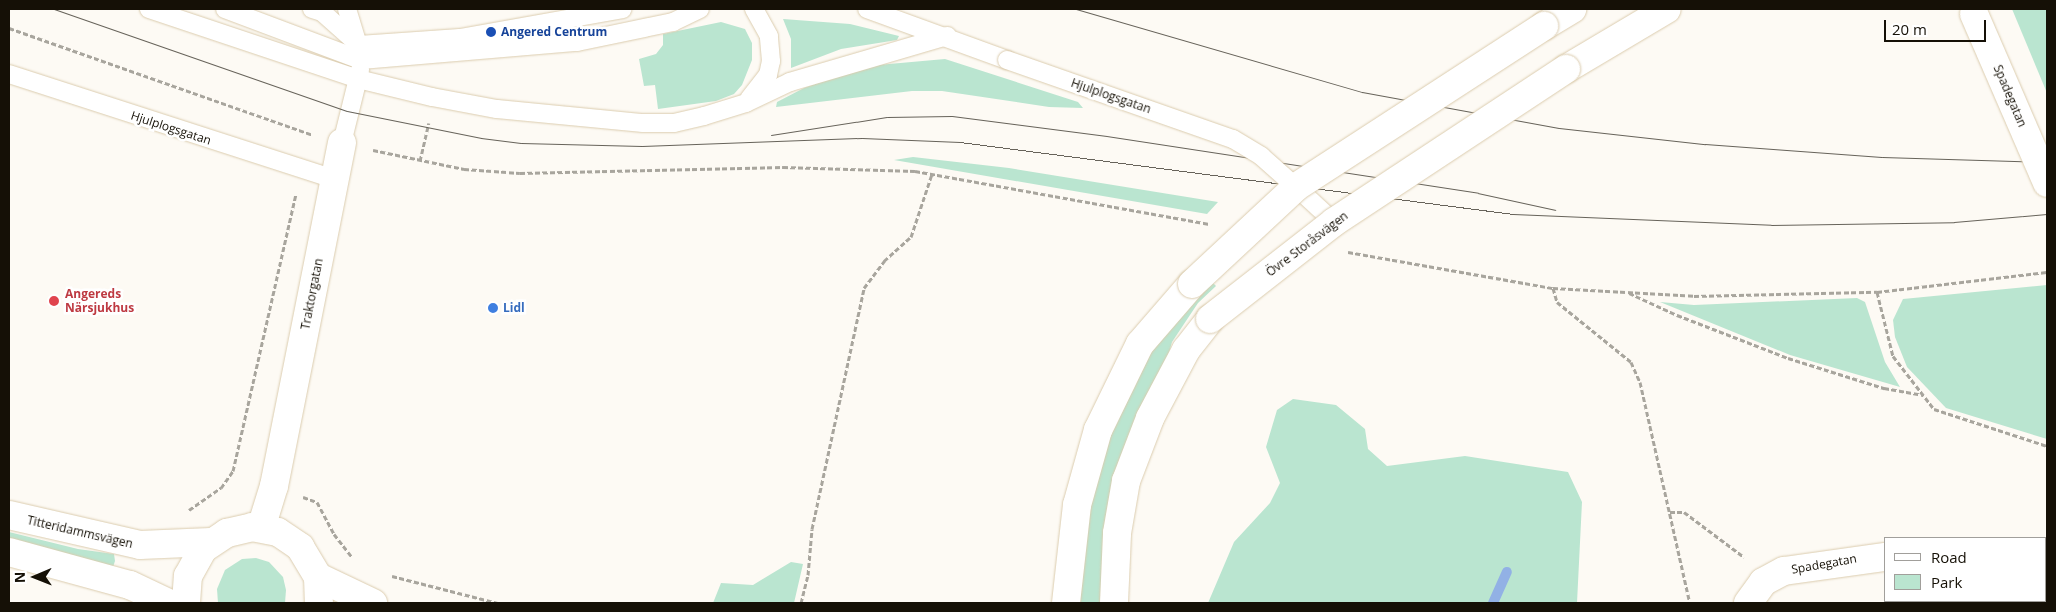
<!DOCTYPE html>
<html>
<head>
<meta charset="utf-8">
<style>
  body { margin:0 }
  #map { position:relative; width:2056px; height:612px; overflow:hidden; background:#fdfaf4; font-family:"Open Sans",sans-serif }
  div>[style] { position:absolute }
  .green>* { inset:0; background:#bae5d0 }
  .stream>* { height:10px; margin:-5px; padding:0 5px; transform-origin:5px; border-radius:5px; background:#92b1e5 }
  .path>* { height:3px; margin-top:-1.5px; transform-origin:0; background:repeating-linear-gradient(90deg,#a8a59d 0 5px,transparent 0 7.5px) }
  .roads { filter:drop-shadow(0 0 1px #dbccae) drop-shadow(0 0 1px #dbccae) }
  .service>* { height:18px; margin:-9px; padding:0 9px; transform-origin:9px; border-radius:9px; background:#fff }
  .minor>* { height:28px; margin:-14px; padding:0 14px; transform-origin:14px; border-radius:14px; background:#fff }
  .tertiary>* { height:28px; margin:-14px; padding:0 14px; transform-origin:14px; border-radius:14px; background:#fff }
  .tram>* { height:1px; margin:-0.5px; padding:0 0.5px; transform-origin:0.5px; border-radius:0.5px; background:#67635a }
  .bridges { filter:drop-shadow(0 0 1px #dbccae) drop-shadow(0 0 1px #dbccae) }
  .service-bridge>* { height:18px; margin:-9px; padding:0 9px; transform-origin:9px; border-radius:9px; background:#fff }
  .minor-bridge>* { height:28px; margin:-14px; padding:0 14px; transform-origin:14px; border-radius:14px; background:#fff }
  .dots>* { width:14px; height:14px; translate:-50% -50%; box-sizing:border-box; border:2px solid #fff; border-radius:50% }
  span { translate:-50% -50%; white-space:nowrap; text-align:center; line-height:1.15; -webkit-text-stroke:5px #fff; paint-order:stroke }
  .transit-label { font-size:12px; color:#164399; font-weight:700 }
  .left { translate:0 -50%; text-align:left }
  .street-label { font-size:12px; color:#151006 }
  .health-label { font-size:12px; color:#be3a42; font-weight:700 }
  .shop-label { font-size:12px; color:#366cbe; font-weight:700 }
  .frame { position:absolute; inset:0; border:10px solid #151006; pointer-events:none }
  .legend { position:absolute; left:1884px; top:537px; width:162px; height:65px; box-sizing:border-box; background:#fff; border:1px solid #a19f9b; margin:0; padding:6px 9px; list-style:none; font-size:15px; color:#151006 }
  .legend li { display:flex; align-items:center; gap:10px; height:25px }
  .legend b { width:25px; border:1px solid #a19f9b }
  .north { position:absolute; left:10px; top:552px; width:50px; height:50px; -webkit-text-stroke:4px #fff; paint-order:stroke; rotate:269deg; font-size:14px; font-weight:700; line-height:20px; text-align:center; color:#151006 }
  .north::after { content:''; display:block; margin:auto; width:18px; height:22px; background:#151006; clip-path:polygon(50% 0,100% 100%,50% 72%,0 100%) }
  .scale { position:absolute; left:1884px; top:20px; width:102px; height:22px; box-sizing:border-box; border:2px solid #151006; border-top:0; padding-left:6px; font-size:15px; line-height:18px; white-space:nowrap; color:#151006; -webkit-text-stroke:4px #fff; paint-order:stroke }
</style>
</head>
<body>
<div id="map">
  <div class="green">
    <i style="clip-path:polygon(2012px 9px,2047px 9px,2047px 93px)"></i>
    <i style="clip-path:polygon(783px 19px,850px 24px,899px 36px,897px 40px,841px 49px,791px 68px,791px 39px)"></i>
    <i style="clip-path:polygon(721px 22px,745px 29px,752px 43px,752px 60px,742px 85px,734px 94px,716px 101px,658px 109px,655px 85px,644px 86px,639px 59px,656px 54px,663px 45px,663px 34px)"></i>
    <i style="clip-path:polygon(945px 59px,1078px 102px,1083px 108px,1049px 107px,942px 91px,912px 91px,776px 107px,777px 102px,804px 88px,832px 78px,878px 65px)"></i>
    <i style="clip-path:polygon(913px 157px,1009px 168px,1218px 202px,1207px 214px,894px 160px)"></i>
    <i style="clip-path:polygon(1212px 282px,1216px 286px,1198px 303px,1172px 342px,1102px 603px,1079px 603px,1088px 503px,1108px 436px,1152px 351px)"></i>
    <i style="clip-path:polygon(2047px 285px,2047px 439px,1946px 408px,1907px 367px,1895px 337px,1893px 320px,1903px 299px)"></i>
    <i style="clip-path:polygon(1857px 298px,1865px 302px,1885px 362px,1900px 387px,1790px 355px,1660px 302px,1694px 305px)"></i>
    <i style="clip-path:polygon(1293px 399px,1336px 405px,1365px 429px,1368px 449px,1387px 466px,1465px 456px,1568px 472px,1582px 502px,1577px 603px,1208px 603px,1234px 542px,1270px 503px,1280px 483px,1266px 447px,1277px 410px)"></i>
    <i style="clip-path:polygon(9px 532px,78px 549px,114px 554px,115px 561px,113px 567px,9px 540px)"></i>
    <i style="clip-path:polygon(256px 558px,269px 562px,283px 577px,286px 590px,285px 603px,218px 603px,217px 589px,225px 570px,242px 559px)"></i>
    <i style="clip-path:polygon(791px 562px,803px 564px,794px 603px,713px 603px,721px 583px,753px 585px)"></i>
    <i style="clip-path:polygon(1917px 601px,2007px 601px,1912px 603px)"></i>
  </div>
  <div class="stream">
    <i style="left:1493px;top:603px;width:34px;rotate:-66deg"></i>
  </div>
  <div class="path">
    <i style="left:9px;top:28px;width:322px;rotate:19.4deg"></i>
    <i style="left:373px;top:150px;width:93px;rotate:11.8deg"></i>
    <i style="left:464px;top:169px;width:56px;rotate:4.1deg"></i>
    <i style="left:520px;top:173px;width:263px;rotate:-1.3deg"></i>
    <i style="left:783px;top:167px;width:132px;rotate:1.7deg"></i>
    <i style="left:915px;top:171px;width:299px;rotate:10.2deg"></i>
    <i style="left:420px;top:161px;width:39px;rotate:-77deg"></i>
    <i style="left:1348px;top:252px;width:208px;rotate:10deg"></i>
    <i style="left:1553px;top:288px;width:141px;rotate:3.2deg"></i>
    <i style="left:1694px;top:296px;width:183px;rotate:-1.3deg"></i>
    <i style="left:1877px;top:292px;width:171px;rotate:-6.7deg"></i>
    <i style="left:1553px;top:288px;width:15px;rotate:74deg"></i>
    <i style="left:1557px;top:302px;width:95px;rotate:39deg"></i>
    <i style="left:1631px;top:362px;width:22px;rotate:66deg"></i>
    <i style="left:1640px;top:382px;width:227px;rotate:77.3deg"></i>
    <i style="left:1877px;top:292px;width:66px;rotate:76deg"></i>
    <i style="left:1893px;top:356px;width:67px;rotate:52.3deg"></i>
    <i style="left:1934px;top:409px;width:119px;rotate:18.1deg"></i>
    <i style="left:1629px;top:293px;width:53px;rotate:24.6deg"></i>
    <i style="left:1677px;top:315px;width:119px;rotate:21.2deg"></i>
    <i style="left:1788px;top:358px;width:101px;rotate:17.4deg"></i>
    <i style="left:1884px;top:388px;width:40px;rotate:10deg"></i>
    <i style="left:303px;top:497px;width:15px;rotate:20deg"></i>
    <i style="left:317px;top:502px;width:36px;rotate:62deg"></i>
    <i style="left:334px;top:534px;width:28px;rotate:52deg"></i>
    <i style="left:189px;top:510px;width:39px;rotate:-35deg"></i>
    <i style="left:221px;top:488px;width:21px;rotate:-55deg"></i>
    <i style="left:233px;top:471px;width:284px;rotate:-77.2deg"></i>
    <i style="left:1670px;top:512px;width:14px"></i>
    <i style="left:1684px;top:512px;width:75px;rotate:36.9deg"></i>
    <i style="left:392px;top:576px;width:109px;rotate:14.3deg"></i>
    <i style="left:2029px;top:601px;width:2px;rotate:90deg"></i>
    <i style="left:801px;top:603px;width:29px;rotate:-76deg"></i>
    <i style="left:808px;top:575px;width:46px;rotate:-85deg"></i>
    <i style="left:812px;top:529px;width:247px;rotate:-77.8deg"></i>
    <i style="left:864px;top:288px;width:34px;rotate:-53deg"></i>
    <i style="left:884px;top:261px;width:36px;rotate:-42deg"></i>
    <i style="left:911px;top:237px;width:66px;rotate:-71.6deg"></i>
  </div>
  <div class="roads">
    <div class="service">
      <i style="left:149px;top:9px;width:220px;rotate:18.5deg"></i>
      <i style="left:358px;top:79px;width:76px;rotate:13.7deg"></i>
      <i style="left:432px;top:97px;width:66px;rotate:10.5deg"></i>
      <i style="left:497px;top:109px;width:147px;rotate:5.5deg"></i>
      <i style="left:643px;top:123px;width:31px"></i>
      <i style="left:674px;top:123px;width:31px;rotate:-13deg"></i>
      <i style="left:704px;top:116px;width:44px;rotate:-17.2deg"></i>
      <i style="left:746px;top:103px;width:49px;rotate:-25.5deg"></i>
      <i style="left:790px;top:82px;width:164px;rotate:-16.3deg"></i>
      <i style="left:225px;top:9px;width:145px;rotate:20.6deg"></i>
      <i style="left:361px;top:60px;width:217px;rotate:-4.8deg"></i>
      <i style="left:577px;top:42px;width:98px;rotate:-11.8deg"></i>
      <i style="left:673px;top:22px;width:30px;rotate:-26deg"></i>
      <i style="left:312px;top:9px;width:10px;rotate:17deg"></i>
      <i style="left:322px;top:12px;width:50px;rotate:41.7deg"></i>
      <i style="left:359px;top:45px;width:101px;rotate:-4deg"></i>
      <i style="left:460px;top:38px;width:165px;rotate:-10.1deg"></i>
      <i style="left:347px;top:9px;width:37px;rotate:73deg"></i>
      <i style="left:867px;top:9px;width:149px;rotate:20deg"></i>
      <i style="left:9px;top:74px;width:342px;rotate:17.9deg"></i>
      <i style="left:749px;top:99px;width:31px;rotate:-52deg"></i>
      <i style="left:768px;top:75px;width:14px;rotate:-78deg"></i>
      <i style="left:771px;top:61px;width:25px;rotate:-95deg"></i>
      <i style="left:769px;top:36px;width:31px;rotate:-119deg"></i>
      <i style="left:342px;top:143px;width:75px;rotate:-76.1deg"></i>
      <i style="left:1296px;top:187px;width:52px;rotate:42.6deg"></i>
    </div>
    <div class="minor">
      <i style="left:1544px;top:26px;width:33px;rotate:-31deg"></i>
      <i style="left:1566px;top:69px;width:117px;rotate:-30.7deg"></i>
      <i style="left:261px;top:528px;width:44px;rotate:-72.8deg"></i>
      <i style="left:274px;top:486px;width:350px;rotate:-78.8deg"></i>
      <i style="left:2045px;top:566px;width:2px"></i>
      <i style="left:1066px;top:603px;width:99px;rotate:-83.6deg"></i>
      <i style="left:1077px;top:505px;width:78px;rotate:-74.4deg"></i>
      <i style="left:1098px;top:430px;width:96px;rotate:-64deg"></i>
      <i style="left:1140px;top:344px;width:79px;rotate:-49.1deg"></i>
      <i style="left:1114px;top:603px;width:70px;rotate:-87.5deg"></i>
      <i style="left:1117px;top:533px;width:53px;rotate:-80.2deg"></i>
      <i style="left:1126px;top:481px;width:67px;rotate:-69.1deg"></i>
      <i style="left:1150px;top:418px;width:77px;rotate:-62.1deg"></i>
      <i style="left:1186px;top:350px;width:39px;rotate:-52deg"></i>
      <i style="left:1748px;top:603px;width:26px;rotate:-54deg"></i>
      <i style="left:1763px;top:582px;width:24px;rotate:-28deg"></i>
      <i style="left:1784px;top:571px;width:102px;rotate:-7.9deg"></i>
    </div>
    <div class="tertiary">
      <i style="left:9px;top:515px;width:134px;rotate:12.9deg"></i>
      <i style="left:140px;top:545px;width:71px;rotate:-2.4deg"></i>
      <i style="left:9px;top:552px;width:125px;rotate:15.3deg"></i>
      <i style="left:130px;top:585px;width:42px;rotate:25.3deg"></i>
      <i style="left:318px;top:577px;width:61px;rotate:25.3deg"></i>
      <i style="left:186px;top:603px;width:27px;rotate:-86deg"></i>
      <i style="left:188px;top:576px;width:31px;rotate:-61deg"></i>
      <i style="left:203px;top:549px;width:29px;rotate:-34deg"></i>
      <i style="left:227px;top:533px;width:26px;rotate:-13deg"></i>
      <i style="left:252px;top:527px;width:26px;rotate:11deg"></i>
      <i style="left:278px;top:532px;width:27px;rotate:34deg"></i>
      <i style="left:300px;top:547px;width:35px;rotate:59deg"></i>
      <i style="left:318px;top:577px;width:26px;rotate:88deg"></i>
    </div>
  </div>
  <div class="tram">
    <i style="left:54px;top:9px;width:310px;rotate:19.2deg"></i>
    <i style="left:347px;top:111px;width:137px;rotate:11.4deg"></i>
    <i style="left:481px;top:138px;width:40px;rotate:7.1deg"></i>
    <i style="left:521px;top:143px;width:121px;rotate:1.4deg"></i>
    <i style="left:642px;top:146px;width:220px;rotate:-2.1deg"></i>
    <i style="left:862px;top:138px;width:98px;rotate:2.3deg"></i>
    <i style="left:960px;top:142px;width:558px;rotate:7.42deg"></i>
    <i style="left:1513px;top:214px;width:258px;rotate:2.4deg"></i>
    <i style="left:1771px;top:225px;width:183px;rotate:-0.9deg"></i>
    <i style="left:1954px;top:222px;width:93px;rotate:-4.9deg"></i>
    <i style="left:1076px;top:9px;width:298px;rotate:16.2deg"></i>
    <i style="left:1362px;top:92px;width:200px;rotate:10.4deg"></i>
    <i style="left:1559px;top:128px;width:147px;rotate:6.3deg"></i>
    <i style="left:1705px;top:144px;width:177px;rotate:4.2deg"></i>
    <i style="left:1882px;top:157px;width:165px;rotate:1.7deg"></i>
    <i style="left:771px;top:135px;width:117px;rotate:-8.8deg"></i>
    <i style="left:887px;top:117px;width:65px;rotate:-0.9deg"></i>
    <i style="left:952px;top:116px;width:156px;rotate:7.4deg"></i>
    <i style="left:1107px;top:136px;width:375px;rotate:8.7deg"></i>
    <i style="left:1478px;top:193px;width:79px;rotate:12.4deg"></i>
  </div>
  <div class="bridges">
    <div class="service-bridge">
      <i style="left:1007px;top:60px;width:239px;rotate:19.3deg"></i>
      <i style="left:1233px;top:139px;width:33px;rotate:31deg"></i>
      <i style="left:1261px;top:156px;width:47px;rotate:41.5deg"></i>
    </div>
    <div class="minor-bridge">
      <i style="left:1974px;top:14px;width:184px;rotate:66.6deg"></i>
      <i style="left:1192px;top:284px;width:142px;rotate:-43deg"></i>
      <i style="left:1296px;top:187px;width:296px;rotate:-33deg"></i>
      <i style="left:1210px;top:319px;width:157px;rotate:-38deg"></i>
      <i style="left:1334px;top:222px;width:278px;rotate:-33.4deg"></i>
    </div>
  </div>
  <div class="dots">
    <i style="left:491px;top:32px;background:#1a4fb4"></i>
    <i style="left:54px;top:301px;background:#e0444e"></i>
    <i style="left:493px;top:308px;background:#3f7fe0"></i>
  </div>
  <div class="transit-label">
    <span class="left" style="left:501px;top:32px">Angered Centrum</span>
  </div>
  <div class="street-label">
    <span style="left:1111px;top:96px;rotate:19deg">Hjulplogsgatan</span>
    <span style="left:2010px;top:96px;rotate:67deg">Spadegatan</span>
    <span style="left:171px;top:128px;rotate:18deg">Hjulplogsgatan</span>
    <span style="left:1307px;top:244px;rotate:-37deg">Övre Storåsvägen</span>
    <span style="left:312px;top:294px;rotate:-79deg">Traktorgatan</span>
    <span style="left:80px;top:532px;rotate:13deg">Titteridammsvägen</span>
    <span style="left:1824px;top:564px;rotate:-10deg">Spadegatan</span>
  </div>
  <div class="health-label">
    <span class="left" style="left:65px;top:301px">Angereds<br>Närsjukhus</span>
  </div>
  <div class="shop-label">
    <span class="left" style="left:503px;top:308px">Lidl</span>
  </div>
  <div class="frame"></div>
  <ul class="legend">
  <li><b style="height:6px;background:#fff"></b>Road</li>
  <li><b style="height:14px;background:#bae5d0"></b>Park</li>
  </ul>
  <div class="north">N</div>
  <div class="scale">20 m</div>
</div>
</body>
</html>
